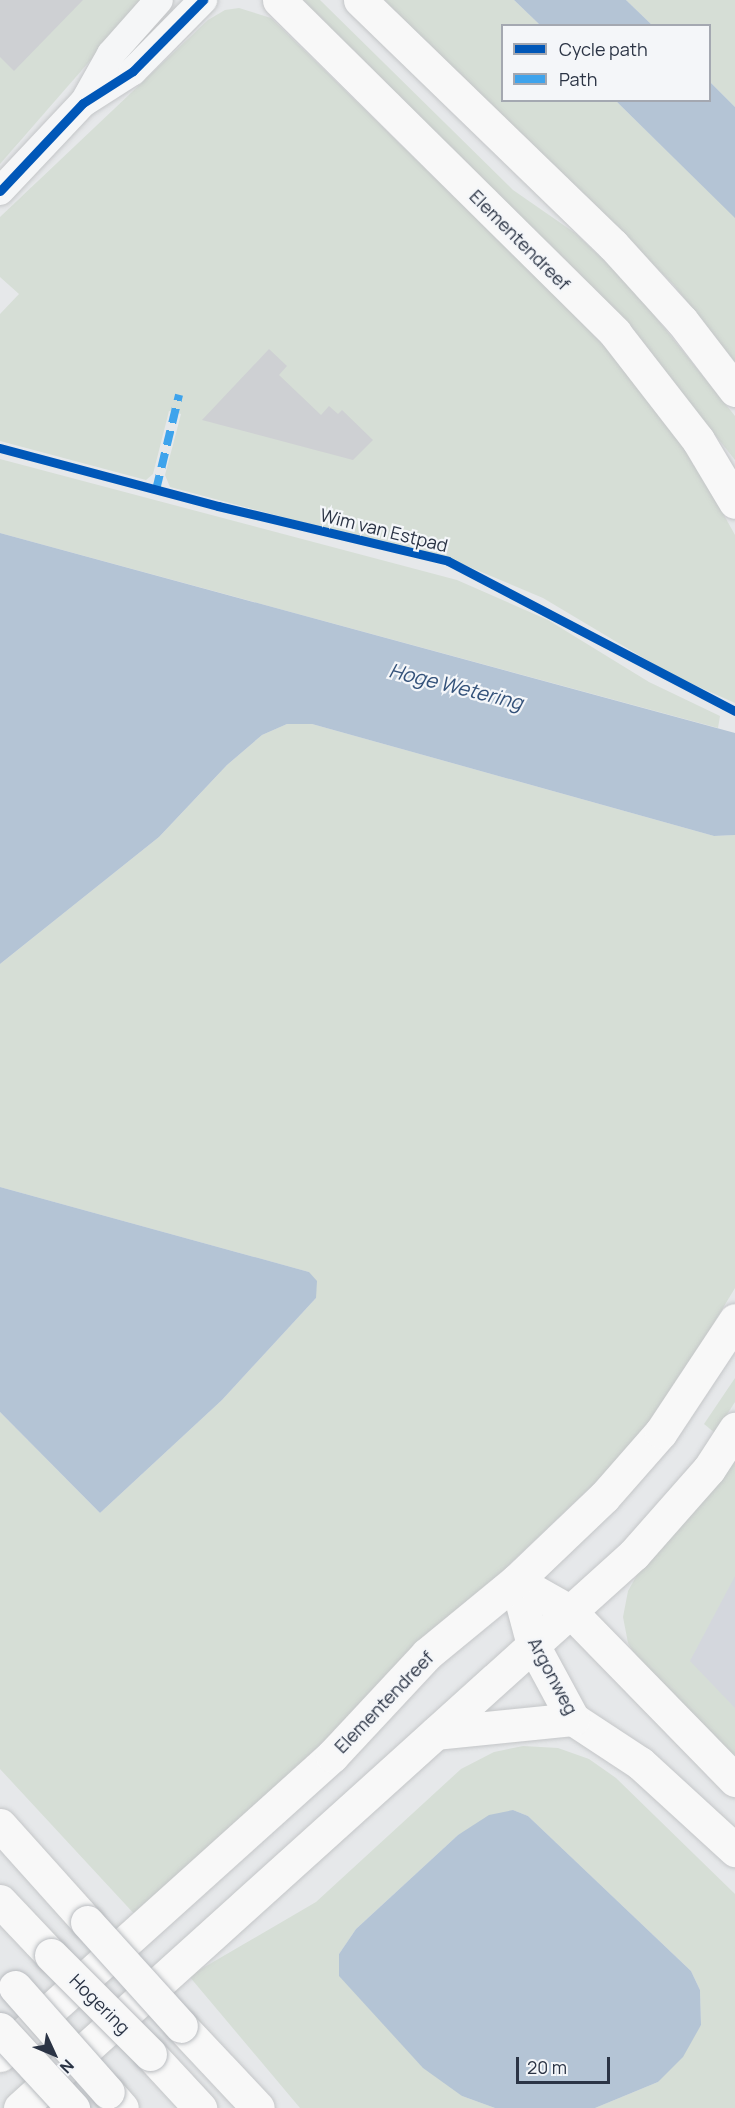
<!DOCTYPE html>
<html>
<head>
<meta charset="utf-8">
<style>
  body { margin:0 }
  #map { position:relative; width:735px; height:2108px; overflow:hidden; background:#e6e8ea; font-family:Manrope,sans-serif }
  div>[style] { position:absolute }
  .built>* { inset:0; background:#d4d7dd }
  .green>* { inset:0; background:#d6ded6 }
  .water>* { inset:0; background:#b4c4d5 }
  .building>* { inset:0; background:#ced0d3 }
  .roads { filter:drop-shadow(0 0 2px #c4c6c8) drop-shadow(0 0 2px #c4c6c8) }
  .street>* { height:28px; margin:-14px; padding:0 14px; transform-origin:14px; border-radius:14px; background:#f5f6f7 }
  .secondary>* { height:33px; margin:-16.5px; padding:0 16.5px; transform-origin:16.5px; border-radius:16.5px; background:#f8f8f8 }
  .highway>* { height:33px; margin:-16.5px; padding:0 16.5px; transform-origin:16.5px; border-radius:16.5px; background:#f8f8f8 }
  .bridges { filter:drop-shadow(0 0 2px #b8bbbf) drop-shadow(0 0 2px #b8bbbf) }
  .highway-bridge>* { height:33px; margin:-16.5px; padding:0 16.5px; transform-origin:16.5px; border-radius:16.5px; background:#f8f8f8 }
  .quiet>* { height:8px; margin-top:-4px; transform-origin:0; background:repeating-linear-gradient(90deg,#3ea3ec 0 15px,transparent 0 23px) }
  .cycleway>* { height:9px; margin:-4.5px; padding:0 4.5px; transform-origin:4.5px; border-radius:4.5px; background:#0057b8 }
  span { translate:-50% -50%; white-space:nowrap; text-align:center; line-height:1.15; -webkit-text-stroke:4.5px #f4f6f9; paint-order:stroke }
  .street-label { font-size:18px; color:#2b3445 }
  .water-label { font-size:20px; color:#34527a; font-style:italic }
  .legend { position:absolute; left:501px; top:24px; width:210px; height:78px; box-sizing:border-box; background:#f4f6f9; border:2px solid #a4a8b1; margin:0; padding:8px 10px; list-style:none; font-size:18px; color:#2b3445 }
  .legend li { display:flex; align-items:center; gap:12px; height:30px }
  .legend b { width:30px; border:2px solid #a4a8b1 }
  .north { position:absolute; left:24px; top:2024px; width:60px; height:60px; -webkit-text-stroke:4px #f4f6f9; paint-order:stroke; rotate:134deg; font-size:16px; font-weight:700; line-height:24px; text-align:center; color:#2b3445 }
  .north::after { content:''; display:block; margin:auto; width:21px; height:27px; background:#2b3445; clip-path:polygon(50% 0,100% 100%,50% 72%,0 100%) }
  .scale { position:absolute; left:516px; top:2057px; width:94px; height:27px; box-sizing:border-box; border:3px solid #2b3445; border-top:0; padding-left:8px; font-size:18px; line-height:21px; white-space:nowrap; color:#2b3445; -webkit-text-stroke:4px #f4f6f9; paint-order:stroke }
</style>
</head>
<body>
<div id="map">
  <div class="built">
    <i style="clip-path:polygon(735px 1480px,735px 1733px,631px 1618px)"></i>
  </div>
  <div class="green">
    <i style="clip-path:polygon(0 0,143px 0,0 164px)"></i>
    <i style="clip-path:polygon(303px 0,320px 0,513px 190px,575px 233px,628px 283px,735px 416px,735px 460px,626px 323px)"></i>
    <i style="clip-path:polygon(384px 0,514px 0,540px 25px,502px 26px,502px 100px,616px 101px,735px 217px,735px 362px,673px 284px)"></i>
    <i style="clip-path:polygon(626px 0,735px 0,735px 107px,710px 82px,710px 26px,652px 25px)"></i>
    <i style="clip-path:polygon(239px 8px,271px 18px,576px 316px,619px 362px,694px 461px,735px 535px,735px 703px,672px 675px,543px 598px,467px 566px,170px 487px,165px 475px,181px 414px,169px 411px,153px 474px,146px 480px,0 441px,0 314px,19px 294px,0 277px,0 217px,208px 20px,225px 10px)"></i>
    <i style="clip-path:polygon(0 459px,457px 580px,548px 620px,649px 682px,720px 716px,718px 728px,0 533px)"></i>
    <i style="clip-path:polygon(287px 724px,312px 724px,714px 836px,735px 835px,735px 1288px,671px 1394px,618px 1461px,138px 1918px,0 1769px,0 1412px,100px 1513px,222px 1400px,316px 1298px,309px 1272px,0 1187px,0 964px,159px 837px,227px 765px,262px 735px)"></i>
    <i style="clip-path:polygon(735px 1378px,735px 1402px,715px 1433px,704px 1424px)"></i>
    <i style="clip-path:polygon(735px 1458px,735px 1576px,690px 1661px,735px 1708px,735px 1757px,642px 1667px,628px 1643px,623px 1617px,628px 1591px,642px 1566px)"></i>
    <i style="clip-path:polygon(523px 1746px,558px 1748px,589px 1759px,616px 1778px,735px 1894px,735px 2108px,595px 2108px,658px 2082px,701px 2025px,700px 1990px,691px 1971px,528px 1816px,513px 1810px,458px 1835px,356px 1929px,339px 1954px,462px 2096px,495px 2108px,300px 2108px,189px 1976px,316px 1902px,461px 1769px,494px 1752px)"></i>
  </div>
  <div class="water">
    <i style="clip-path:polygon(514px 0,626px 0,652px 25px,540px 25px)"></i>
    <i style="clip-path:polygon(710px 82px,735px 107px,735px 218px,616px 101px,710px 100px)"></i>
    <i style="clip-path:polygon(0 533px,735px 733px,735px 835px,714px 836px,312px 724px,287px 724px,262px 735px,227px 765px,159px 837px,0 964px)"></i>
    <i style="clip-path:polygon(0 1187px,309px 1272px,317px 1281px,316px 1298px,222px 1400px,100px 1513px,0 1412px)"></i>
    <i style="clip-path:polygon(513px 1810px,528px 1816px,691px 1971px,700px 1990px,701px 2025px,683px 2057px,658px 2082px,595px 2108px,495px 2108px,462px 2096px,423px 2068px,339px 1976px,339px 1954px,356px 1929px,458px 1835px,489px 1815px)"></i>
  </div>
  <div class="building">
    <i style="clip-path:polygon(0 0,83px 0,14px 71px,0 57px)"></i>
    <i style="clip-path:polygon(269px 349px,287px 366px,279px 375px,321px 415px,329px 406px,338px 414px,342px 410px,373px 440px,353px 460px,202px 420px)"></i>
  </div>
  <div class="roads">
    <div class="street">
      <i style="left:84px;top:102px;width:55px;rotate:-60.6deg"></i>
      <i style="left:111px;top:54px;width:72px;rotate:-48.4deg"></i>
      <i style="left:0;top:191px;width:121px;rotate:-46.7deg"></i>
      <i style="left:83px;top:103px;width:59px;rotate:-32.6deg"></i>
      <i style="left:133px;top:71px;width:100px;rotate:-45.4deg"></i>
    </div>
    <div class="secondary">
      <i style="left:279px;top:0;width:473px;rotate:44.7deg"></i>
      <i style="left:615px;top:333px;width:135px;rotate:52.2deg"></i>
      <i style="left:698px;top:440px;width:72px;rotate:59.2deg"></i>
      <i style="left:360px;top:0;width:352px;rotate:44.1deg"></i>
      <i style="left:613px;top:245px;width:103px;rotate:47.8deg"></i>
      <i style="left:682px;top:321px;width:87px;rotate:52.5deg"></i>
      <i style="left:516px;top:1581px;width:66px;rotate:75.1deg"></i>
      <i style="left:533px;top:1645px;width:84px;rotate:61.6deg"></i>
      <i style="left:573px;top:1719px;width:80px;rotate:33.3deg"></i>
      <i style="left:640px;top:1763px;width:129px;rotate:42.5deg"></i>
      <i style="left:516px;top:1581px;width:63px;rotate:29.4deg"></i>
      <i style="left:571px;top:1612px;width:235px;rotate:45.7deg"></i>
      <i style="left:436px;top:1733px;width:138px;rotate:-5.8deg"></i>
      <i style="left:0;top:2055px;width:447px;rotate:-42deg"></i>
      <i style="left:332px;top:1756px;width:139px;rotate:-47deg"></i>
      <i style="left:427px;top:1654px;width:115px;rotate:-39.4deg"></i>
      <i style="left:516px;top:1581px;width:122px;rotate:-43.7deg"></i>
      <i style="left:604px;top:1497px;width:86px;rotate:-48.8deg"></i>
      <i style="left:661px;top:1432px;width:134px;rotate:-56.5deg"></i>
      <i style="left:20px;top:2108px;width:827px;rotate:-42.06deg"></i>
      <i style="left:634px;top:1554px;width:113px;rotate:-48.6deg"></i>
      <i style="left:709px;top:1469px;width:48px;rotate:-57deg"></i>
    </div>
    <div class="highway">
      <i style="left:0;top:1825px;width:130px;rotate:48.1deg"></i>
      <i style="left:0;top:1901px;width:74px;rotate:46.6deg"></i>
      <i style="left:181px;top:2026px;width:112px;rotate:46.8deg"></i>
      <i style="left:150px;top:2054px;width:74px;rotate:47.2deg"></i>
      <i style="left:108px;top:2092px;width:21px;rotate:49deg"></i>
    </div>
  </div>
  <div class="bridges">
    <div class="highway-bridge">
      <i style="left:87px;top:1922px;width:140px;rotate:47.9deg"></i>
      <i style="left:51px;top:1955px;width:140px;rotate:45deg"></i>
      <i style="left:15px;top:1987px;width:140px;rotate:48.5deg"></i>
      <i style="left:0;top:2029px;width:108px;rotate:47.3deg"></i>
    </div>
  </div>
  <div class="quiet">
    <i style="left:156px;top:490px;width:98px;rotate:-76.4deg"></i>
  </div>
  <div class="cycleway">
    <i style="left:0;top:191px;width:121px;rotate:-46.7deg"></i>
    <i style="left:83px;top:103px;width:59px;rotate:-32.6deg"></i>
    <i style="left:133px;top:71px;width:100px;rotate:-45.4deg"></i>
    <i style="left:0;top:448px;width:226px;rotate:14.9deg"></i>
    <i style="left:218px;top:506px;width:236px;rotate:13.4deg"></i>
    <i style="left:448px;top:561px;width:324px;rotate:27.6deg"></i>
  </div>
  <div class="street-label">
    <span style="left:520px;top:240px;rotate:45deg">Elementendreef</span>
    <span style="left:384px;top:530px;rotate:14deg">Wim van Estpad</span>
    <span style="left:553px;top:1676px;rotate:62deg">Argonweg</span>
    <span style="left:384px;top:1702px;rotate:-46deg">Elementendreef</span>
    <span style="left:100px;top:2004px;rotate:45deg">Hogering</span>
  </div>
  <div class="water-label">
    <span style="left:456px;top:686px;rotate:14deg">Hoge Wetering</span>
  </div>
  <ul class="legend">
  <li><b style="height:8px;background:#0057b8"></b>Cycle path</li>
  <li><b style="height:8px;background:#3ea3ec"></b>Path</li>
  </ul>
  <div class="north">N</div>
  <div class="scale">20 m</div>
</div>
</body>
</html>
